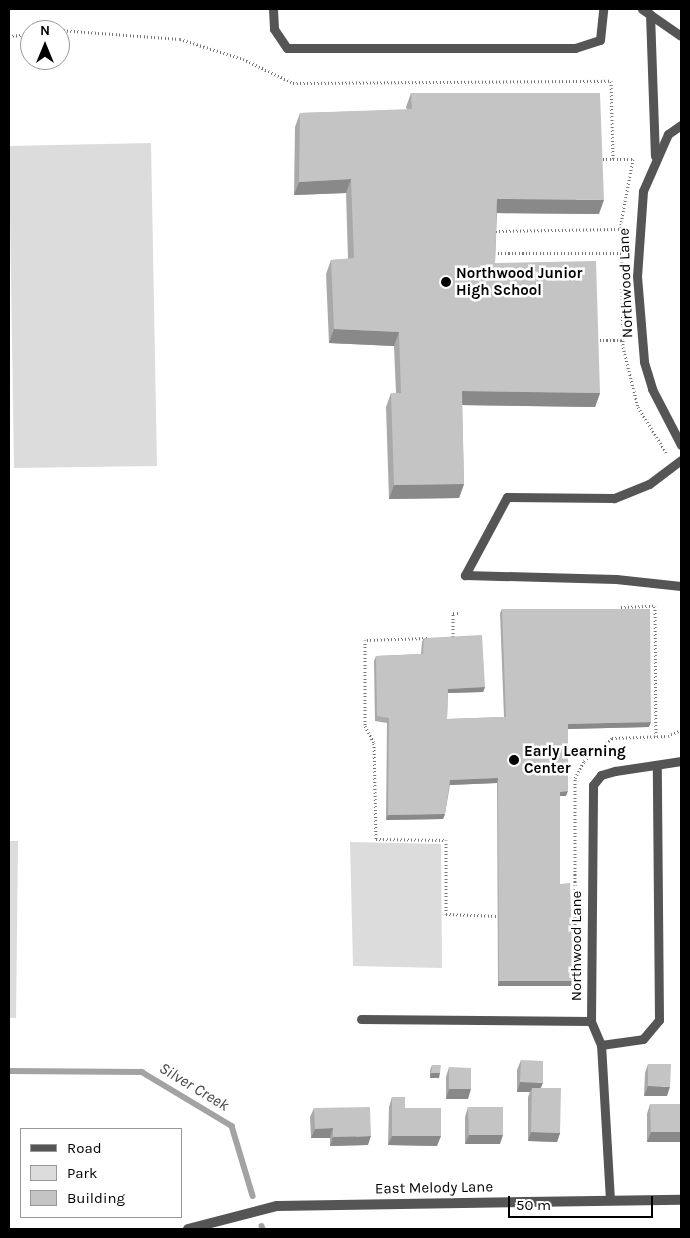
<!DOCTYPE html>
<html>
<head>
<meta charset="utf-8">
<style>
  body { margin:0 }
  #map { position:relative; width:690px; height:1238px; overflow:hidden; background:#fff; font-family:Karla,sans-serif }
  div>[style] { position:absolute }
  .green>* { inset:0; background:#dcdcdc }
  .stream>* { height:5.5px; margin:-2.75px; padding:0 2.75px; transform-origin:2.75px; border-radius:2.75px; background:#a3a3a3 }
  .path>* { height:3px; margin-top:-1.5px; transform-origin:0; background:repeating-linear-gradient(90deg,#777 0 1px,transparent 0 3.5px) }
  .service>* { height:9px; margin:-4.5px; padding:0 4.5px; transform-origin:4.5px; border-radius:4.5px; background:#555 }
  .minor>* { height:10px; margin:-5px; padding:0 5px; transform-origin:5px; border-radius:5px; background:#555 }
  .wall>* { inset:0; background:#a9a9a9 }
  .shaded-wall>* { inset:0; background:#898989 }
  .building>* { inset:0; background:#c4c4c4 }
  .dots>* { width:14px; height:14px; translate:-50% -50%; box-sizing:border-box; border:2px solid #fff; border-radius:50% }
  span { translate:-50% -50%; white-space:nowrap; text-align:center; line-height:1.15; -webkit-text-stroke:5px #fff; paint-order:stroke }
  .poi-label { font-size:15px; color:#000; font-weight:700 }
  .left { translate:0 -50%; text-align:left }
  .street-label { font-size:15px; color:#000 }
  .water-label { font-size:16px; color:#444; font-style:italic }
  .frame { position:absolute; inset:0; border:10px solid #000; pointer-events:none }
  .legend { position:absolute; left:20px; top:1128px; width:162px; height:90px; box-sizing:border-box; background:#fff; border:1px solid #999; margin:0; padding:6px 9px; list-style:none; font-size:15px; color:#000 }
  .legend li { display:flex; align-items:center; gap:10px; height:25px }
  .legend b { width:25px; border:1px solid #999 }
  .north { position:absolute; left:20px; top:20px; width:50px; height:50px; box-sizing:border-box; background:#fff; border:1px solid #999; border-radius:50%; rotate:0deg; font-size:14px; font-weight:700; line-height:20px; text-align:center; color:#000 }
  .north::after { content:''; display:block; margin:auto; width:18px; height:22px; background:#000; clip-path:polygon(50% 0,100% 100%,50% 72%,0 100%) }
  .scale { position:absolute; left:508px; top:1196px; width:145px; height:22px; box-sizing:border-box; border:2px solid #000; border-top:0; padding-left:6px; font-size:15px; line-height:18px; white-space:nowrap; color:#000; -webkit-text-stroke:4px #fff; paint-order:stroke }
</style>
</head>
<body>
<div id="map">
  <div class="green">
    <i style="clip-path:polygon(151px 143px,157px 466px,14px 468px,9px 146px)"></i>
    <i style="clip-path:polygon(9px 841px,18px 841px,16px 1018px,9px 1018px)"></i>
    <i style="clip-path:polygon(350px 842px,441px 844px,442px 968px,353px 966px)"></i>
  </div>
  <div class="stream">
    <i style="left:9px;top:1071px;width:133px;rotate:0.4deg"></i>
    <i style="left:142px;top:1072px;width:105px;rotate:31deg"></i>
    <i style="left:232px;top:1126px;width:73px;rotate:73.3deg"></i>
    <i style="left:262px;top:1226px;width:3px;rotate:72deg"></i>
  </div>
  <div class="path">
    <i style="left:60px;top:30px;width:120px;rotate:4.3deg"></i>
    <i style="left:180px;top:39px;width:66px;rotate:17.6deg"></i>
    <i style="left:243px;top:59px;width:55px;rotate:25.6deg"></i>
    <i style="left:293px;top:83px;width:318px;rotate:-0.4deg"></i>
    <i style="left:611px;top:81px;width:78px;rotate:88.5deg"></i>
    <i style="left:613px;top:159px;width:20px"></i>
    <i style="left:633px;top:159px;width:65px;rotate:100.6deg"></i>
    <i style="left:621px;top:223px;width:43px;rotate:88.7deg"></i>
    <i style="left:9px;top:36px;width:21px;rotate:-5deg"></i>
    <i style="left:599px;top:159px;width:14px"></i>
    <i style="left:492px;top:231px;width:129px;rotate:-0.9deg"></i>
    <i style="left:491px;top:253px;width:131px"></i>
    <i style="left:622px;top:288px;width:59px;rotate:89deg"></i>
    <i style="left:623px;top:347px;width:62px;rotate:76deg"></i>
    <i style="left:638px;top:407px;width:55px;rotate:58.3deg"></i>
    <i style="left:596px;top:340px;width:27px"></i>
    <i style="left:621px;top:607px;width:34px;rotate:-2deg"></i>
    <i style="left:655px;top:606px;width:130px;rotate:89.6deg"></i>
    <i style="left:453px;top:637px;width:24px;rotate:-90deg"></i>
    <i style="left:453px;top:613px;width:6px"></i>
    <i style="left:427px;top:638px;width:62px;rotate:178.2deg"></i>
    <i style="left:365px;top:640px;width:86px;rotate:90deg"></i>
    <i style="left:365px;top:726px;width:19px;rotate:62deg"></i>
    <i style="left:374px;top:743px;width:96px;rotate:88.8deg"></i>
    <i style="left:376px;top:839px;width:70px;rotate:0.8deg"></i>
    <i style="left:446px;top:840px;width:74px;rotate:90deg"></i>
    <i style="left:446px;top:914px;width:51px;rotate:2.2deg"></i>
    <i style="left:575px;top:994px;width:216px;rotate:-90deg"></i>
    <i style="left:575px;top:778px;width:19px;rotate:-62deg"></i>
    <i style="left:584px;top:761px;width:36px;rotate:-39deg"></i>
    <i style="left:612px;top:738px;width:56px;rotate:-2deg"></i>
    <i style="left:668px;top:736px;width:14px;rotate:-25deg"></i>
  </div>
  <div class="service">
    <i style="left:273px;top:9px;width:20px;rotate:87deg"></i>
    <i style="left:274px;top:29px;width:23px;rotate:56deg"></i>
    <i style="left:287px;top:48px;width:288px"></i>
    <i style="left:575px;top:48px;width:26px;rotate:-18deg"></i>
    <i style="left:600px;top:40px;width:31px;rotate:-84deg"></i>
    <i style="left:642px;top:9px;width:47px;rotate:34.7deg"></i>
    <i style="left:650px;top:14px;width:142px;rotate:88deg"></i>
    <i style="left:681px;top:125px;width:16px;rotate:145deg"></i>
    <i style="left:668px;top:134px;width:62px;rotate:113.7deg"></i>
    <i style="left:643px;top:191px;width:85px;rotate:94deg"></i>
    <i style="left:637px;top:276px;width:86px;rotate:85.3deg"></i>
    <i style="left:644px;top:362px;width:28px;rotate:73deg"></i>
    <i style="left:652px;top:389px;width:63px;rotate:62.6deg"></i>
    <i style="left:681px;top:460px;width:40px;rotate:143deg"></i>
    <i style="left:649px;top:484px;width:38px;rotate:158deg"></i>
    <i style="left:614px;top:498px;width:107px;rotate:-179.5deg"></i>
    <i style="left:507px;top:497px;width:89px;rotate:118.3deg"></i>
    <i style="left:465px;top:575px;width:151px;rotate:1.5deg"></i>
    <i style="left:616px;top:579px;width:65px;rotate:6.1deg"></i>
    <i style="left:361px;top:1019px;width:230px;rotate:0.5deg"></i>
    <i style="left:601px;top:1045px;width:42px;rotate:-8.1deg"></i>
    <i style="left:643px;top:1039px;width:25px;rotate:-50deg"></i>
    <i style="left:659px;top:1020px;width:254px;rotate:-90.5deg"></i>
    <i style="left:610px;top:1200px;width:155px;rotate:-93.3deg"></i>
    <i style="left:601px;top:1045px;width:26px;rotate:-113deg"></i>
    <i style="left:591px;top:1021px;width:236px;rotate:-89.5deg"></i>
    <i style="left:593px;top:785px;width:13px;rotate:-51deg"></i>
    <i style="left:601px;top:775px;width:15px;rotate:-16deg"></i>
    <i style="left:615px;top:771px;width:67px;rotate:-8.6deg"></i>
  </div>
  <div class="minor">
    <i style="left:188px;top:1229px;width:92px;rotate:-14.5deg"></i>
    <i style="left:277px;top:1206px;width:404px;rotate:-0.9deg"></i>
  </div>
  <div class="wall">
    <i style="clip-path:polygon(411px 93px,599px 214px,497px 213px,495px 263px,600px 393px,595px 407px,462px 405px,464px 484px,459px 498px,389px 499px,386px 407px,391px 393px,396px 393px,394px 346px,329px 343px,326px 274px,331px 260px,348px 259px,346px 193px,294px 195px,295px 127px,300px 113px,407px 110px,406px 107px)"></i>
    <i style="clip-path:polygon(502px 609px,649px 727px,568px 729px,566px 796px,560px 796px,560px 884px,571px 986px,498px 986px,497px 783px,450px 785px,445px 814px,443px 819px,386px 820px,387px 723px,375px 721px,374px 661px,376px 656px,421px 654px,422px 642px,424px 638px,485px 687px,483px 692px,448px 693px,447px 719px,504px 717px,500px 613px)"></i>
    <i style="clip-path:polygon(521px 1060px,541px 1088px,560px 1133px,557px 1142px,528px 1141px,528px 1097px,530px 1092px,517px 1092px,517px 1070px)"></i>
    <i style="clip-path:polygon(648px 1064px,667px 1096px,644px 1096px,645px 1073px)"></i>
    <i style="clip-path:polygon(432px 1065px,439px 1078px,430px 1078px,430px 1070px)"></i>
    <i style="clip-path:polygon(449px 1067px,468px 1099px,446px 1099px,446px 1077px)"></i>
    <i style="clip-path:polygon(392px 1097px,405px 1108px,437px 1146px,388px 1145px,389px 1107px)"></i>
    <i style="clip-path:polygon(650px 1104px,681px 1142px,647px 1142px,647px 1114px)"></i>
    <i style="clip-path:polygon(468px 1107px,500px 1144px,465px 1144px,465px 1117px)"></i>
    <i style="clip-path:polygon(314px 1108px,368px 1145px,330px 1146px,330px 1138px,311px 1138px,310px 1117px)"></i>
  </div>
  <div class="shaded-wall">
    <i style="clip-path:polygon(351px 179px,346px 193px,294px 195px,299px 182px)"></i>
    <i style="clip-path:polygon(497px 199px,604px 200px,599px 214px,492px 213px)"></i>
    <i style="clip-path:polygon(334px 329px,399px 332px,394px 346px,329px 343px)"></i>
    <i style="clip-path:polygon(462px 391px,600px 393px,595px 407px,457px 405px)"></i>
    <i style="clip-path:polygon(464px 484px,459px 498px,389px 499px,394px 485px)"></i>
    <i style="clip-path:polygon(485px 687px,483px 692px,447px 693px,448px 689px)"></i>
    <i style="clip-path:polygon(651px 722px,649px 727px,567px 729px,568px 724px)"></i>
    <i style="clip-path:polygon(498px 778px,497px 783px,449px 785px,450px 780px)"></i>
    <i style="clip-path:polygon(568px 791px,566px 796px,559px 796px,560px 792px)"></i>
    <i style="clip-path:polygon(445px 814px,443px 819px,386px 820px,388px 815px)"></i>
    <i style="clip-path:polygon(499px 981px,573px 981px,571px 986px,498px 986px)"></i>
    <i style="clip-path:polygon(431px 1073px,440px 1073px,439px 1078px,430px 1078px)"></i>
    <i style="clip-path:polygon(520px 1082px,543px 1083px,539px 1092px,532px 1088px,530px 1092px,517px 1092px)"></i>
    <i style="clip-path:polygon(648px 1086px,670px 1087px,667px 1096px,644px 1096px)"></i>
    <i style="clip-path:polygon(449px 1089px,471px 1089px,468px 1099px,446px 1099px)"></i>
    <i style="clip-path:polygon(333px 1128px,330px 1138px,311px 1138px,315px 1129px)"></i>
    <i style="clip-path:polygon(531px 1132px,560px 1133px,557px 1142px,528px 1141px)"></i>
    <i style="clip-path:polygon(651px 1132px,681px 1132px,681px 1142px,647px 1142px)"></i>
    <i style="clip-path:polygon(469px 1135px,503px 1135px,500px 1144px,465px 1144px)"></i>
    <i style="clip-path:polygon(371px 1136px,368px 1145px,330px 1146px,333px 1137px)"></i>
    <i style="clip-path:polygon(392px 1136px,441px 1136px,437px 1146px,388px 1145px)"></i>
  </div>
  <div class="building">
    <i style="clip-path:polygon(411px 93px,600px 93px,604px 200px,497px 199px,495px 263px,596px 261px,600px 393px,462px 391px,464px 484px,394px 485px,391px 393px,401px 393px,399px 332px,334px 329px,331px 260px,354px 258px,351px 179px,299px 182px,300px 113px,412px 109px)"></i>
    <i style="clip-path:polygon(502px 609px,650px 609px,651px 722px,568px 724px,568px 791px,560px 792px,560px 884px,570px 883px,573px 981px,499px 981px,498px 778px,450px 780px,445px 814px,388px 815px,389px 718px,377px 716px,376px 656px,423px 654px,424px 638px,482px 635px,485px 687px,448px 689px,447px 719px,506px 717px)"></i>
    <i style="clip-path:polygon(521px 1060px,543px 1061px,543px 1083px,520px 1082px)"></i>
    <i style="clip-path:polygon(648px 1064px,671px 1064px,670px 1087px,648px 1086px)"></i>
    <i style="clip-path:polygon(432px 1065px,441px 1065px,440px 1073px,431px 1073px)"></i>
    <i style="clip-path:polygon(449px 1067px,471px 1068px,471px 1089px,449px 1089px)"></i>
    <i style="clip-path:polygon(532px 1088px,561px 1088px,560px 1133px,531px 1132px)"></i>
    <i style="clip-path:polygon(392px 1097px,405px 1097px,405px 1108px,441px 1108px,441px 1136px,392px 1136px)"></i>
    <i style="clip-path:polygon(650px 1104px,681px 1104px,681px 1132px,651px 1132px)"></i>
    <i style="clip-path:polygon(370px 1107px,371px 1136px,333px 1137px,333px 1128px,315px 1129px,314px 1108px)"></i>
    <i style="clip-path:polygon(468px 1107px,503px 1107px,503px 1135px,469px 1135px)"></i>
  </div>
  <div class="dots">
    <i style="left:446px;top:282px;background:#000"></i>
    <i style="left:514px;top:760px;background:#000"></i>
  </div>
  <div class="poi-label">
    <span class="left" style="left:456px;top:282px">Northwood Junior<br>High School</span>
    <span class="left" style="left:524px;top:760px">Early Learning<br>Center</span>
  </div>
  <div class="street-label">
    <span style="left:626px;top:283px;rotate:-92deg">Northwood Lane</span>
    <span style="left:577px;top:946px;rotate:-90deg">Northwood Lane</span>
    <span style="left:434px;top:1188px;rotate:-1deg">East Melody Lane</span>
  </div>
  <div class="water-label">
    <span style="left:194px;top:1087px;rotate:31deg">Silver Creek</span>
  </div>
  <div class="frame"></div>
  <ul class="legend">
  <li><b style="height:6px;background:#555"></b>Road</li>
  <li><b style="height:14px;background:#dcdcdc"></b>Park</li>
  <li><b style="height:14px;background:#c4c4c4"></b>Building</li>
  </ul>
  <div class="north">N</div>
  <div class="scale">50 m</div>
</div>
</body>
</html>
